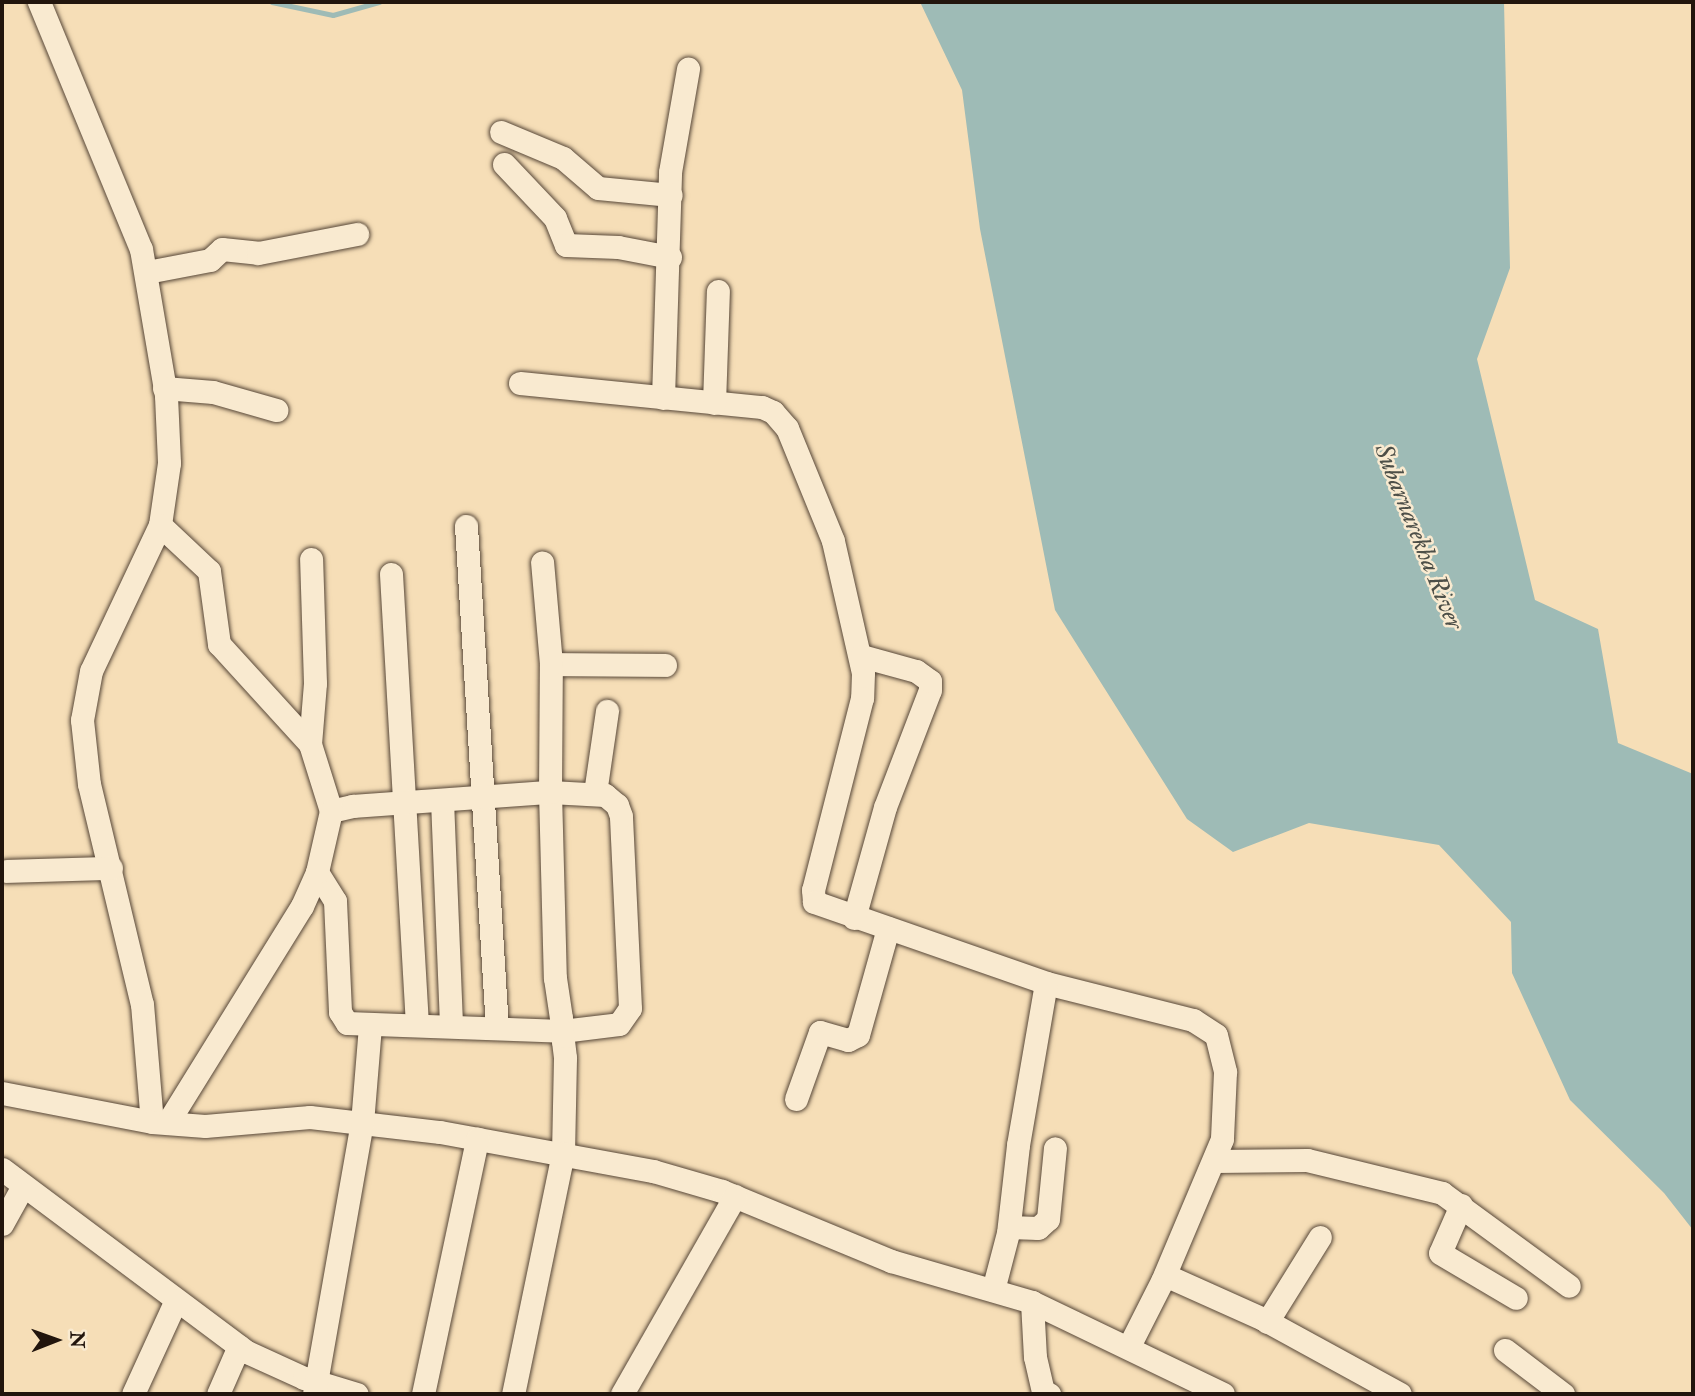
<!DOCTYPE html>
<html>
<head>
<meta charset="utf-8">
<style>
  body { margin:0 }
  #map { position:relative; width:1695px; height:1396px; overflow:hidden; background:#f6deb7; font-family:"IM FELL Double Pica",serif }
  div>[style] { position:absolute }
  .water>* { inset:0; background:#9ebbb6 }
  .stream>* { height:4.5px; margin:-2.25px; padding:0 2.25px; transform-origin:2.25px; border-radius:2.25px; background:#9ebbb6 }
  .roads { filter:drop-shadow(0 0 2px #574738) drop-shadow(0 0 2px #574738) }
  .minor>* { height:23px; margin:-11.5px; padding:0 11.5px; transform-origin:11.5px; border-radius:11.5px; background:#f9ead0 }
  span { translate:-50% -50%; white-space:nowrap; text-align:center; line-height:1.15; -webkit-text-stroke:5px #f9ead0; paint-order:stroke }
  .water-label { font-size:26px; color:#4d4f48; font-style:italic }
  .frame { position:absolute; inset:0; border:4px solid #22150d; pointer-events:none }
  .north { position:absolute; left:21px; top:1305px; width:70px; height:70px; -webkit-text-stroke:5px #f9ead0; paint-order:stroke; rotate:89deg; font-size:19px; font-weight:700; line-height:28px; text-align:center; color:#22150d }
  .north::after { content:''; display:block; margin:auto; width:24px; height:32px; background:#22150d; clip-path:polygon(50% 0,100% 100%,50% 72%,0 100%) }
</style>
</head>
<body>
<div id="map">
  <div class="water">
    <i style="clip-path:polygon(920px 2px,1504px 2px,1510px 268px,1477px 359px,1535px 600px,1598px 629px,1618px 743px,1693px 774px,1693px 1230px,1664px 1193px,1570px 1100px,1512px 973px,1511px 922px,1439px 845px,1309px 823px,1233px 852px,1187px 819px,1055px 610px,980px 229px,962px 90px)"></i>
  </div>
  <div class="stream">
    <i style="left:272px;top:2px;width:62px;rotate:12deg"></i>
    <i style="left:333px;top:15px;width:48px;rotate:-15.8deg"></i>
  </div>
  <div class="roads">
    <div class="minor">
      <i style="left:39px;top:2px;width:267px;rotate:67.6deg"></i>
      <i style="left:141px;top:249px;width:149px;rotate:80.3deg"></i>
      <i style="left:166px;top:396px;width:67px;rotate:87.4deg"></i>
      <i style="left:169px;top:463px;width:63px;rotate:98.3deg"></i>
      <i style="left:160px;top:525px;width:161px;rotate:115.3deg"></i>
      <i style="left:91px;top:671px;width:50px;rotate:100.4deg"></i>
      <i style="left:82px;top:720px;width:64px;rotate:83.8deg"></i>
      <i style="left:89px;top:784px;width:226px;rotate:76.5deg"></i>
      <i style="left:142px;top:1004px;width:118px;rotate:85.2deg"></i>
      <i style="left:501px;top:132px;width:67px;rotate:22.8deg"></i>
      <i style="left:563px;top:158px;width:46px;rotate:40.6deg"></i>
      <i style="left:598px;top:188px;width:73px;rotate:5.5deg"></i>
      <i style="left:504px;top:164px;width:74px;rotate:46.6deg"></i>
      <i style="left:555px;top:218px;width:29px;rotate:68deg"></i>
      <i style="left:566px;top:245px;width:52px;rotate:2.2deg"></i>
      <i style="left:618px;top:247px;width:53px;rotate:10.9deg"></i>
      <i style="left:147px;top:272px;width:64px;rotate:-10.8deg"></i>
      <i style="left:210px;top:260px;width:16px;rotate:-43deg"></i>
      <i style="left:222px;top:249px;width:36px;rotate:6deg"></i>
      <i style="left:258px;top:253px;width:101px;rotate:-10.9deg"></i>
      <i style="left:520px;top:383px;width:243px;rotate:5.7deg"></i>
      <i style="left:762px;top:407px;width:12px;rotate:24deg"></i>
      <i style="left:773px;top:412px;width:21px;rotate:49deg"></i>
      <i style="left:787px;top:428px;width:122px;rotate:67.8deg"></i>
      <i style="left:833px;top:541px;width:135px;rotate:77.2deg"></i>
      <i style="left:863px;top:673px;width:25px;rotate:92deg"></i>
      <i style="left:862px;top:698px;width:198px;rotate:104.3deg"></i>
      <i style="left:813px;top:890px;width:12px;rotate:85deg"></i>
      <i style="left:814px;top:902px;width:246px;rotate:19.2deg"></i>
      <i style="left:1046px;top:983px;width:152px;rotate:14.1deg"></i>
      <i style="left:1193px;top:1020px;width:27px;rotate:33deg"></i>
      <i style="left:1216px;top:1035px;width:38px;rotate:76deg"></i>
      <i style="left:1225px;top:1072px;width:67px;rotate:92.6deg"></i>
      <i style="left:1222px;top:1139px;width:154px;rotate:112.9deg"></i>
      <i style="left:1162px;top:1281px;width:73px;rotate:116.9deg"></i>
      <i style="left:164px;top:388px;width:49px;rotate:4.7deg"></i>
      <i style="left:213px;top:392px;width:66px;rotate:15.9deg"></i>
      <i style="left:663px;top:398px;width:226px;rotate:-88.2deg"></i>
      <i style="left:670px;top:172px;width:105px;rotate:-80.1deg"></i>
      <i style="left:714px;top:403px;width:112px;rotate:-88deg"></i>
      <i style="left:160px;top:525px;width:67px;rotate:43.2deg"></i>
      <i style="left:209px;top:571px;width:74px;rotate:82.2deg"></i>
      <i style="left:219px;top:644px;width:135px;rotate:47.7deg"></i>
      <i style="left:310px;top:744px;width:70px;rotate:72.6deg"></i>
      <i style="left:466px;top:526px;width:503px;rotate:86.47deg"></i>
      <i style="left:391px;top:574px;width:451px;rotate:86.7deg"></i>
      <i style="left:551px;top:664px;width:114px;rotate:0.5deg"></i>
      <i style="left:310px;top:744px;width:61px;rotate:-85.3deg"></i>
      <i style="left:315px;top:683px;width:124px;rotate:-91.8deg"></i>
      <i style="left:595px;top:793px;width:83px;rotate:-81.7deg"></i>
      <i style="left:442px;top:800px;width:225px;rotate:87.7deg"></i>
      <i style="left:7px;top:871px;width:104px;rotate:-1.7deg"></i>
      <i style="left:317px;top:872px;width:34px;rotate:58deg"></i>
      <i style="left:335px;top:901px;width:111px;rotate:87.4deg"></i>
      <i style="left:340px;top:1012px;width:13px;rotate:58deg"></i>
      <i style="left:347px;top:1023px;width:215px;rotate:2.1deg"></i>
      <i style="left:562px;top:1031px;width:57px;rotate:-7deg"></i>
      <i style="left:619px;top:1024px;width:19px;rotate:-55deg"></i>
      <i style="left:630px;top:1008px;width:192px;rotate:-92.7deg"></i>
      <i style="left:621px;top:816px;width:12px;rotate:-110deg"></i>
      <i style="left:617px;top:805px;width:16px;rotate:-140deg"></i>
      <i style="left:605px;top:795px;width:55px;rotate:-176.9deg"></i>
      <i style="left:550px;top:792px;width:186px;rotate:88.5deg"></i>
      <i style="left:555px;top:978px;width:40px;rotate:81.5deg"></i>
      <i style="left:561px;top:1018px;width:13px;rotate:86deg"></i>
      <i style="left:562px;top:1031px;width:10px;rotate:84deg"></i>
      <i style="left:563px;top:1041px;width:17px;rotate:83deg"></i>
      <i style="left:565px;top:1058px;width:95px;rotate:91.2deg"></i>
      <i style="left:563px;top:1153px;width:246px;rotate:101.7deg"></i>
      <i style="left:854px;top:918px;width:115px;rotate:-74.4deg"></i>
      <i style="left:885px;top:807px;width:125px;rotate:-69deg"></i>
      <i style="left:930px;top:690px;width:9px;rotate:-90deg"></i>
      <i style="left:930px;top:681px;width:17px;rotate:-144deg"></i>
      <i style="left:916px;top:671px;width:57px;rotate:-164.7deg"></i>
      <i style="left:2px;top:1093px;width:153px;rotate:10.9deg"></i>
      <i style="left:152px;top:1122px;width:53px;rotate:4.3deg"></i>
      <i style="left:205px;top:1126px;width:105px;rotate:-4.9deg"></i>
      <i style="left:310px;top:1117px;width:131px;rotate:6.6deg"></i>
      <i style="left:440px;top:1132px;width:217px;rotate:10.4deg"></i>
      <i style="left:653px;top:1171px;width:72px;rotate:16.2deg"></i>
      <i style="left:722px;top:1191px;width:183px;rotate:22.5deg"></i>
      <i style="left:891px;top:1261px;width:147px;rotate:16.2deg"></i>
      <i style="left:1032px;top:1302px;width:212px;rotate:25.7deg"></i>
      <i style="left:796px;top:1099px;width:71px;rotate:-70.3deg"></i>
      <i style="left:820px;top:1032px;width:29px;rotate:16deg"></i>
      <i style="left:848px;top:1040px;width:11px;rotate:-27deg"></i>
      <i style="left:858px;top:1035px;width:111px;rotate:-74.3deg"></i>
      <i style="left:168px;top:1122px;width:254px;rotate:-58.2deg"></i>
      <i style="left:302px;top:906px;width:37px;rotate:-66deg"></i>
      <i style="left:317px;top:872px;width:63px;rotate:-77.1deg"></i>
      <i style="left:331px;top:811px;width:23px;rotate:-13deg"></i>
      <i style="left:353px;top:806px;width:197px;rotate:-4.1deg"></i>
      <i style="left:550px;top:792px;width:128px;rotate:-89.6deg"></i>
      <i style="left:551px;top:664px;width:102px;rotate:-95deg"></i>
      <i style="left:1215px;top:1161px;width:92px;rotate:-0.6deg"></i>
      <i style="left:1307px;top:1160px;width:139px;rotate:13.7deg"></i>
      <i style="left:1442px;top:1193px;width:157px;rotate:36.2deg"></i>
      <i style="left:2px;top:1169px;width:306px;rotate:36.8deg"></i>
      <i style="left:247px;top:1352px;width:63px;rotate:24.5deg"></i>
      <i style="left:304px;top:1378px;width:55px;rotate:16.8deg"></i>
      <i style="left:1461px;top:1205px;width:52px;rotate:113.6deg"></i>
      <i style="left:1440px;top:1253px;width:88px;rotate:30.6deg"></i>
      <i style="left:2px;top:1224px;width:43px;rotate:-61.1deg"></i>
      <i style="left:1009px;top:1227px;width:29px;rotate:2deg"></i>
      <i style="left:1038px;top:1228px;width:13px;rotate:-42deg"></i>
      <i style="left:1048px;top:1219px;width:71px;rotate:-84.4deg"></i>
      <i style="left:1165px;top:1275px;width:107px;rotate:24.2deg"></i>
      <i style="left:1263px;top:1319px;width:156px;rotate:28.7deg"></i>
      <i style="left:993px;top:1290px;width:59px;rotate:-75.3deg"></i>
      <i style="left:1008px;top:1233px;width:89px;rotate:-83.5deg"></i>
      <i style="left:1018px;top:1145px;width:164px;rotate:-80.2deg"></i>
      <i style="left:1032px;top:1302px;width:55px;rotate:86.9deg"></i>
      <i style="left:1035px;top:1357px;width:35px;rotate:77deg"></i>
      <i style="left:1043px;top:1391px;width:7px;rotate:27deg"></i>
      <i style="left:1267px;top:1322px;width:100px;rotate:-58.1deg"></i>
      <i style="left:1505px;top:1350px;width:73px;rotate:37.2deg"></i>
      <i style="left:133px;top:1394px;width:103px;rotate:-65.4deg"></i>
      <i style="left:218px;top:1394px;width:52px;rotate:-66.4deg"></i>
      <i style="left:314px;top:1394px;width:275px;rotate:-80deg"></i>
      <i style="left:362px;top:1123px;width:98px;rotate:-85.3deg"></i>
      <i style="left:423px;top:1394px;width:261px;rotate:-78deg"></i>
      <i style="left:622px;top:1394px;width:228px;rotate:-60.3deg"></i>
    </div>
  </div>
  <div class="water-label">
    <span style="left:1418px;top:537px;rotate:68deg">Subarnarekha River</span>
  </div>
  <div class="frame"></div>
  <div class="north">N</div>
</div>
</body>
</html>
